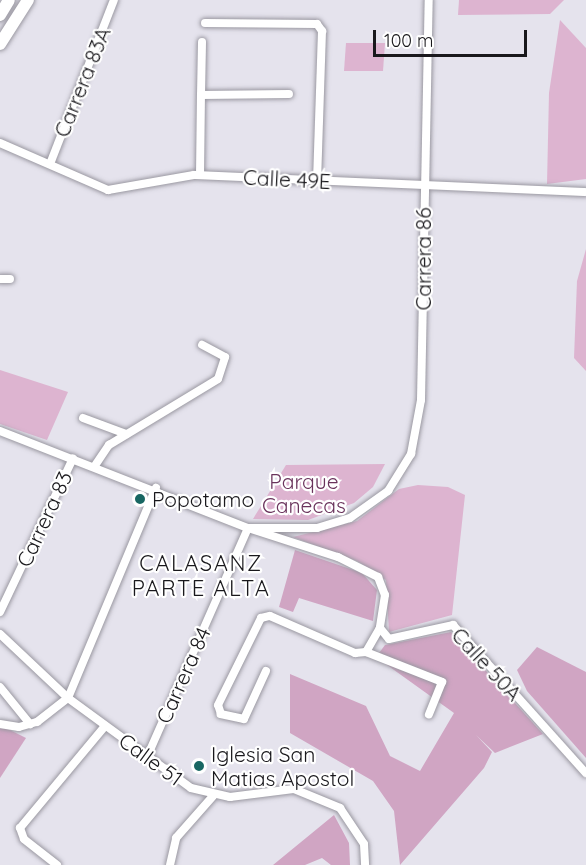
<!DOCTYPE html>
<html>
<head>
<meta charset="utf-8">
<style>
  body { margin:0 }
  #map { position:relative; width:586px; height:865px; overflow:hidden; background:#e5e3ed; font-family:Quicksand,sans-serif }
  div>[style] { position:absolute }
  .green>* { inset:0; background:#ddb4d0 }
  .forest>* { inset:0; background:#d0a5c3 }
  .roads { filter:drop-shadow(0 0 2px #9a98a1) drop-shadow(0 0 2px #9a98a1) }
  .street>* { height:8px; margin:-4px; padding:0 4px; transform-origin:4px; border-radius:4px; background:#fff }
  .secondary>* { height:12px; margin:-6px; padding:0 6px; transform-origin:6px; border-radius:6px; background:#fff }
  .dots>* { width:16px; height:16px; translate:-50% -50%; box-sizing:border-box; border:3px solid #fff; border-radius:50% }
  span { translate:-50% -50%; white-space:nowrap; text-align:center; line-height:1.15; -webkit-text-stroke:4.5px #fff; paint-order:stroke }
  .street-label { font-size:21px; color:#19181c }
  .park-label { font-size:21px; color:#6a335c }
  .poi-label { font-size:21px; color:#19181c }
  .left { translate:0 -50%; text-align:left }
  .neighbourhood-label { font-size:22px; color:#19181c; letter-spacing:1.5px }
  .scale { position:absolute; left:373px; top:30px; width:154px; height:27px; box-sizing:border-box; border:3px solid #19181c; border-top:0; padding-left:8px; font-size:18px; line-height:21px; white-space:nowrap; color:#19181c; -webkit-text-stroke:4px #fff; paint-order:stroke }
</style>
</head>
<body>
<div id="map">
  <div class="green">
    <i style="clip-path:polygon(459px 0,564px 0,550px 14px,458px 15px)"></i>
    <i style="clip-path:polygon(560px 20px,586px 48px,586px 179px,547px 184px,549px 93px)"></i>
    <i style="clip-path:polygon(346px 43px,385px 43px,383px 71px,344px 71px)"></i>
    <i style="clip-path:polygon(586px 249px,586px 371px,574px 358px,577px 281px)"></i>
    <i style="clip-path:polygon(0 370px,68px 392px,47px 440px,0 424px)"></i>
    <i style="clip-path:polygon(385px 464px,373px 487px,354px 503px,308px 520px,253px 519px,286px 465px)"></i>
    <i style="clip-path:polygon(418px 485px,448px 487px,465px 495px,452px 615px,389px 632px,386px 580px,357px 561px,293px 537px,357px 521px,399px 489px)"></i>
  </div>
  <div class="forest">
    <i style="clip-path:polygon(295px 550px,362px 573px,377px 590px,373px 621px,299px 598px,293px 612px,279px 607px)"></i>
    <i style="clip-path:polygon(451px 632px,543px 734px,495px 753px,476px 735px,492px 752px,484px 768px,400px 865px,394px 811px,373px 781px,290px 733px,290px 674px,366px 706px,390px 756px,420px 771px,454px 713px,376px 657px,385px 645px)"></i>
    <i style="clip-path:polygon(537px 647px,586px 672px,586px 758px,527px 691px,517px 670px)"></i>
    <i style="clip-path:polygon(0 725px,26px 738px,0 778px)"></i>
    <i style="clip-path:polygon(334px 815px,349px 843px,350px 865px,331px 865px,322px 858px,305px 865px,273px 865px)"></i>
  </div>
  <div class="roads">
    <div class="street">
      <i style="left:205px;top:23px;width:112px;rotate:0.5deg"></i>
      <i style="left:317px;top:24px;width:9px;rotate:54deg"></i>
      <i style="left:322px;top:31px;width:149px;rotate:91.9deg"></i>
      <i style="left:201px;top:95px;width:53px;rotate:-88.9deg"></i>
      <i style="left:0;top:143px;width:118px;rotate:23.5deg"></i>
      <i style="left:108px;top:190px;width:87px;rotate:-9.9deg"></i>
      <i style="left:194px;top:175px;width:392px;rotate:2.5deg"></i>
      <i style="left:50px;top:164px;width:176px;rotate:-68.7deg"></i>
      <i style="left:200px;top:175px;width:80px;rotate:-89.3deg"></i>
      <i style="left:201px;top:95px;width:88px;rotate:-0.7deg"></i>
      <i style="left:0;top:279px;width:10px"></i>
      <i style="left:83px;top:418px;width:46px;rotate:20.4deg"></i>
      <i style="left:0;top:431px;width:266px;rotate:21.4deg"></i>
      <i style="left:248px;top:528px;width:69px"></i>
      <i style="left:317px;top:528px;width:34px;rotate:-17deg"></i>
      <i style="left:350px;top:518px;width:47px;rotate:-35.4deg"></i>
      <i style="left:388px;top:491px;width:44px;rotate:-58.1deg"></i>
      <i style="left:411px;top:454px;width:55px;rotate:-79.5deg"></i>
      <i style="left:421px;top:400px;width:400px;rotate:-88.9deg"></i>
      <i style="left:94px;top:467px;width:27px;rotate:-56deg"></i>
      <i style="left:109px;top:445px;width:127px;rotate:-31.2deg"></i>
      <i style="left:218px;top:379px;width:23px;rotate:-72deg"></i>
      <i style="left:225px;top:357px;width:26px;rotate:-152deg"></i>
      <i style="left:0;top:612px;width:170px;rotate:-64.6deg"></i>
      <i style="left:0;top:634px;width:93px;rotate:43.3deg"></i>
      <i style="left:68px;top:698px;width:152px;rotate:36.2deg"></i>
      <i style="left:191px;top:788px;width:40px;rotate:13deg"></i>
      <i style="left:230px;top:797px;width:64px;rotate:-7.1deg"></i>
      <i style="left:294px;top:789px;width:50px;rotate:22.4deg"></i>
      <i style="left:340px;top:808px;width:43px;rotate:56.3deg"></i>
      <i style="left:364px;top:844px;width:21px;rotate:87deg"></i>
      <i style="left:366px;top:652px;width:82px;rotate:21.5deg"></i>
      <i style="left:442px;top:682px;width:35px;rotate:112deg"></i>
      <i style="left:266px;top:671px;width:53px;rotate:114.6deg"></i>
      <i style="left:244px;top:719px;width:24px;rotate:-168deg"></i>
      <i style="left:221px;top:714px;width:9px;rotate:-108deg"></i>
      <i style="left:218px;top:705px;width:97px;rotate:-63.7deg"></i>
      <i style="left:261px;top:618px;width:9px;rotate:-13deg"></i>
      <i style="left:270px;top:616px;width:93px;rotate:23.5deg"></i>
      <i style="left:355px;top:653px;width:11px;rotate:-5deg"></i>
      <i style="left:366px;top:652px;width:28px;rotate:-60deg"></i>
      <i style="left:0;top:687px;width:48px;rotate:51deg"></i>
      <i style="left:0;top:724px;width:19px;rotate:9deg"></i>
      <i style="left:19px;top:727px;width:19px;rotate:-16deg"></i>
      <i style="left:37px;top:722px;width:39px;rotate:-38deg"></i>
      <i style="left:68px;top:698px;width:228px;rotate:-67.3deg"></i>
      <i style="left:147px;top:757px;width:250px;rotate:-66.2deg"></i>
      <i style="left:248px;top:528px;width:95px;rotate:17.9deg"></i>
      <i style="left:338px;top:557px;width:45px;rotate:26.6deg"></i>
      <i style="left:378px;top:577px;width:19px;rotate:69deg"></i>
      <i style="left:385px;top:595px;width:33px;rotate:99deg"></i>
      <i style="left:380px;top:628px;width:14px;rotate:51deg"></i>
      <i style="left:389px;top:639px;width:66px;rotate:-12.3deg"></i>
      <i style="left:453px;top:625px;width:199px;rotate:48.1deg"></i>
      <i style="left:57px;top:865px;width:42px;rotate:-141.8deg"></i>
      <i style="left:24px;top:839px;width:12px;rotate:-110deg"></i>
      <i style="left:20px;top:828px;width:133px;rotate:-50.2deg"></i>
      <i style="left:170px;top:865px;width:28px;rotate:-77deg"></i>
      <i style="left:176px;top:838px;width:56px;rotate:-48.6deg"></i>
    </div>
    <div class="secondary">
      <i style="left:0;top:15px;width:17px;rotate:-59deg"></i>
      <i style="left:0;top:44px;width:52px;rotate:-57.5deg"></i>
    </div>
  </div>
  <div class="dots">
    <i style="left:140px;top:499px;background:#186662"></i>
    <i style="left:199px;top:766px;background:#186662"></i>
  </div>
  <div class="street-label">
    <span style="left:82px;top:82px;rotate:-68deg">Carrera 83A</span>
    <span style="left:287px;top:179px;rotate:3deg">Calle 49E</span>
    <span style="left:423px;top:259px;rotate:-90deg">Carrera 86</span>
    <span style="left:44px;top:519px;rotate:-65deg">Carrera 83</span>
    <span style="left:487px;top:664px;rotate:47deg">Calle 50A</span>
    <span style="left:183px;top:675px;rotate:-66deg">Carrera 84</span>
    <span style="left:151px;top:759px;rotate:36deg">Calle 51</span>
  </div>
  <div class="park-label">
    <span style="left:304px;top:493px">Parque<br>Canecas</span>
  </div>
  <div class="poi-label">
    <span class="left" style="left:152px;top:499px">Popotamo</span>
    <span class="left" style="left:211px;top:766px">Iglesia San<br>Matias Apostol</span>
  </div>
  <div class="neighbourhood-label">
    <span style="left:201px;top:576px">CALASANZ<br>PARTE ALTA</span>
  </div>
  <div class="scale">100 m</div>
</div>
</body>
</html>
